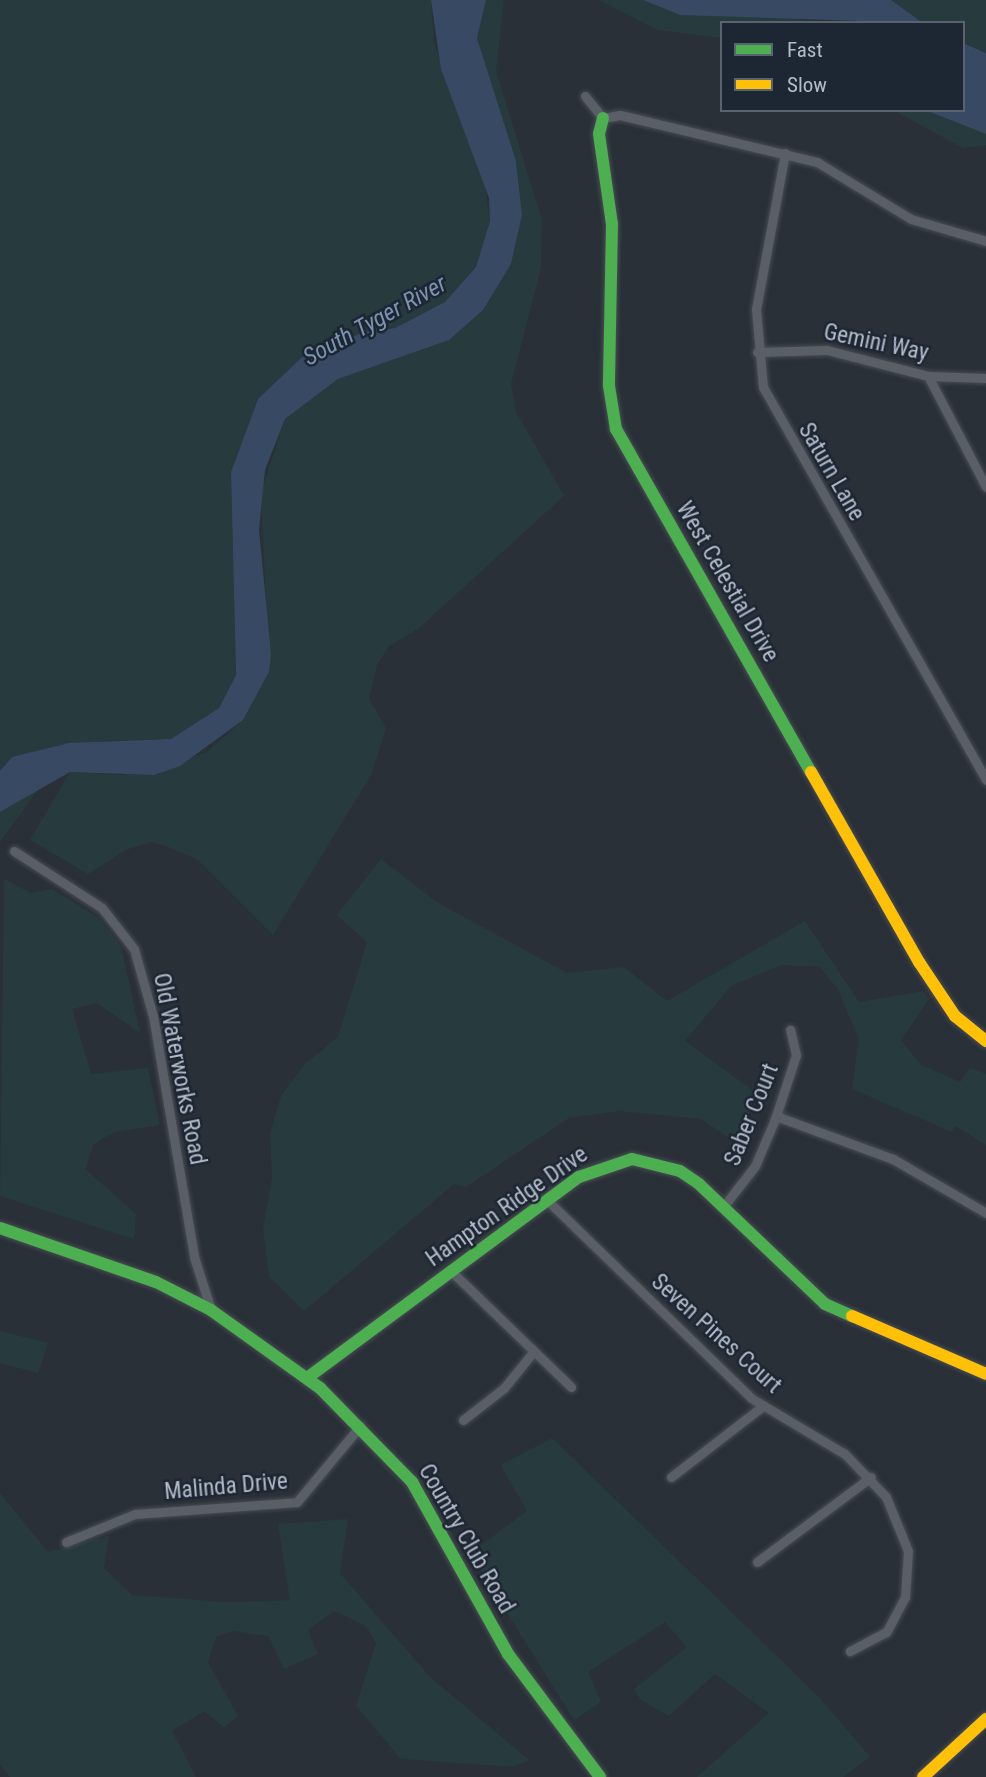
<!DOCTYPE html>
<html>
<head>
<meta charset="utf-8">
<style>
  body { margin:0 }
  #map { position:relative; width:986px; height:1777px; overflow:hidden; background:#2a3038; font-family:"Roboto Condensed",sans-serif }
  div>[style] { position:absolute }
  .green>* { inset:0; background:#273a3e }
  .water>* { inset:0; background:#384963 }
  .roads { filter:drop-shadow(0 0 2px #484c53) drop-shadow(0 0 2px #484c53) }
  .street>* { height:9px; margin:-4.5px; padding:0 4.5px; transform-origin:4.5px; border-radius:4.5px; background:#5a5e66 }
  .fast>* { height:12px; margin:-6px; padding:0 6px; transform-origin:6px; border-radius:6px; background:#4caf50 }
  .slow>* { height:12px; margin:-6px; padding:0 6px; transform-origin:6px; border-radius:6px; background:#ffc107 }
  span { translate:-50% -50%; white-space:nowrap; text-align:center; line-height:1.15; -webkit-text-stroke:5px #1d2633; paint-order:stroke }
  .street-label { font-size:23px; color:#b4bcc9 }
  .water-label { font-size:24px; color:#7c92b1; font-style:italic }
  .legend { position:absolute; left:720px; top:21px; width:245px; height:91px; box-sizing:border-box; background:#1d2633; border:2px solid #59626f; margin:0; padding:9px 12px; list-style:none; font-size:21px; color:#b4bcc9 }
  .legend li { display:flex; align-items:center; gap:14px; height:35px }
  .legend b { width:35px; border:2px solid #59626f }
</style>
</head>
<body>
<div id="map">
  <div class="green">
    <i style="clip-path:polygon(0 0,431px 0,434px 43px,483px 173px,490px 221px,476px 267px,445px 302px,395px 328px,364px 332px,302px 357px,258px 399px,231px 472px,236px 675px,219px 708px,171px 739px,108px 741px,12px 757px,0 771px)"></i>
    <i style="clip-path:polygon(486px 0,504px 0,496px 71px,542px 220px,541px 268px,511px 384px,516px 412px,564px 496px,419px 628px,389px 646px,377px 665px,369px 699px,386px 728px,371px 775px,273px 935px,198px 860px,166px 846px,151px 842px,126px 850px,88px 874px,30px 840px,70px 772px,123px 775px,206px 753px,243px 720px,269px 672px,261px 493px,285px 419px,338px 379px,449px 340px,483px 310px,511px 264px,522px 215px,516px 161px,477px 38px)"></i>
    <i style="clip-path:polygon(599px 0,643px 0,680px 15px,762px 13px,819px 23px,722px 23px,722px 38px,658px 30px)"></i>
    <i style="clip-path:polygon(891px 0,986px 0,986px 53px,963px 43px,963px 23px,923px 23px)"></i>
    <i style="clip-path:polygon(893px 110px,925px 110px,986px 134px,986px 145px,963px 148px)"></i>
    <i style="clip-path:polygon(43px 783px,0 842px,0 812px)"></i>
    <i style="clip-path:polygon(381px 859px,438px 903px,567px 973px,624px 967px,667px 1001px,805px 921px,859px 1002px,923px 991px,929px 999px,901px 1040px,920px 1064px,960px 1082px,970px 1068px,986px 1074px,986px 1145px,955px 1126px,952px 1132px,852px 1089px,859px 1039px,837px 988px,820px 967px,781px 965px,731px 986px,685px 1041px,755px 1092px,741px 1146px,701px 1119px,619px 1111px,569px 1118px,466px 1187px,454px 1184px,304px 1311px,269px 1276px,263px 1228px,272px 1178px,270px 1133px,281px 1096px,306px 1063px,338px 1037px,367px 942px,337px 915px)"></i>
    <i style="clip-path:polygon(4px 879px,31px 893px,52px 889px,99px 918px,121px 946px,140px 1033px,97px 1003px,72px 1009px,91px 1074px,148px 1068px,160px 1125px,114px 1132px,94px 1144px,85px 1169px,136px 1214px,134px 1239px,0 1196px)"></i>
    <i style="clip-path:polygon(0 1331px,48px 1343px,38px 1373px,0 1363px)"></i>
    <i style="clip-path:polygon(552px 1438px,821px 1699px,870px 1757px,843px 1777px,697px 1777px,769px 1713px,715px 1674px,669px 1716px,640px 1699px,634px 1689px,687px 1647px,665px 1622px,588px 1672px,601px 1702px,574px 1720px,478px 1566px,480px 1546px,527px 1511px,501px 1465px)"></i>
    <i style="clip-path:polygon(0 1493px,48px 1552px,109px 1536px,104px 1568px,132px 1595px,226px 1602px,290px 1600px,278px 1524px,348px 1519px,340px 1573px,430px 1677px,529px 1760px,512px 1767px,401px 1759px,356px 1706px,376px 1643px,366px 1626px,334px 1611px,308px 1630px,318px 1654px,284px 1669px,268px 1636px,232px 1631px,216px 1637px,208px 1662px,238px 1716px,224px 1728px,204px 1711px,172px 1731px,196px 1777px,10px 1777px,0 1764px)"></i>
  </div>
  <div class="water">
    <i style="clip-path:polygon(431px 0,486px 0,477px 38px,516px 161px,522px 215px,511px 264px,483px 310px,449px 340px,338px 379px,285px 419px,265px 470px,259px 530px,271px 654px,269px 672px,243px 720px,180px 766px,154px 775px,70px 772px,0 812px,0 771px,12px 757px,69px 743px,171px 739px,219px 708px,236px 675px,231px 472px,258px 399px,302px 357px,364px 332px,395px 328px,445px 302px,476px 267px,490px 221px,489px 198px,441px 69px)"></i>
    <i style="clip-path:polygon(643px 0,891px 0,923px 23px,680px 15px)"></i>
    <i style="clip-path:polygon(963px 43px,986px 53px,986px 134px,925px 110px,963px 110px)"></i>
  </div>
  <div class="roads">
    <div class="street">
      <i style="left:585px;top:96px;width:28px;rotate:51deg"></i>
      <i style="left:603px;top:118px;width:17px;rotate:-10deg"></i>
      <i style="left:620px;top:115px;width:203px;rotate:13.4deg"></i>
      <i style="left:817px;top:162px;width:110px;rotate:31.2deg"></i>
      <i style="left:911px;top:219px;width:78px;rotate:16.3deg"></i>
      <i style="left:785px;top:153px;width:159px;rotate:100.5deg"></i>
      <i style="left:756px;top:309px;width:78px;rotate:84.9deg"></i>
      <i style="left:763px;top:387px;width:452px;rotate:60.4deg"></i>
      <i style="left:757px;top:352px;width:70px;rotate:-1.6deg"></i>
      <i style="left:827px;top:350px;width:104px;rotate:14.4deg"></i>
      <i style="left:928px;top:376px;width:58px;rotate:2deg"></i>
      <i style="left:928px;top:376px;width:125px;rotate:62.4deg"></i>
      <i style="left:14px;top:851px;width:105px;rotate:32.9deg"></i>
      <i style="left:102px;top:908px;width:52px;rotate:52deg"></i>
      <i style="left:134px;top:949px;width:70px;rotate:74.2deg"></i>
      <i style="left:153px;top:1016px;width:244px;rotate:80.3deg"></i>
      <i style="left:194px;top:1257px;width:56px;rotate:72.2deg"></i>
      <i style="left:776px;top:1116px;width:125px;rotate:20.2deg"></i>
      <i style="left:893px;top:1159px;width:108px;rotate:30.1deg"></i>
      <i style="left:547px;top:1200px;width:284px;rotate:44.1deg"></i>
      <i style="left:751px;top:1398px;width:109px;rotate:30.8deg"></i>
      <i style="left:845px;top:1454px;width:59px;rotate:46.4deg"></i>
      <i style="left:886px;top:1497px;width:58px;rotate:67.8deg"></i>
      <i style="left:908px;top:1551px;width:46px;rotate:93.7deg"></i>
      <i style="left:905px;top:1597px;width:40px;rotate:118deg"></i>
      <i style="left:886px;top:1632px;width:41px;rotate:152.2deg"></i>
      <i style="left:723px;top:1207px;width:52px;rotate:-52deg"></i>
      <i style="left:755px;top:1166px;width:51px;rotate:-66.9deg"></i>
      <i style="left:775px;top:1119px;width:67px;rotate:-71.8deg"></i>
      <i style="left:796px;top:1055px;width:26px;rotate:-103deg"></i>
      <i style="left:451px;top:1271px;width:167px;rotate:44deg"></i>
      <i style="left:463px;top:1420px;width:52px;rotate:-38deg"></i>
      <i style="left:504px;top:1388px;width:46px;rotate:-51.1deg"></i>
      <i style="left:671px;top:1477px;width:116px;rotate:-37.7deg"></i>
      <i style="left:66px;top:1542px;width:74px;rotate:-22.1deg"></i>
      <i style="left:135px;top:1514px;width:162px;rotate:-4.2deg"></i>
      <i style="left:297px;top:1502px;width:99px;rotate:-50.3deg"></i>
      <i style="left:757px;top:1562px;width:142px;rotate:-36.7deg"></i>
    </div>
    <div class="fast">
      <i style="left:603px;top:118px;width:16px;rotate:104deg"></i>
      <i style="left:599px;top:134px;width:91px;rotate:81.8deg"></i>
      <i style="left:612px;top:224px;width:162px;rotate:91.1deg"></i>
      <i style="left:609px;top:386px;width:44px;rotate:80.8deg"></i>
      <i style="left:616px;top:429px;width:395px;rotate:60.4deg"></i>
      <i style="left:0;top:1228px;width:165px;rotate:19.1deg"></i>
      <i style="left:156px;top:1282px;width:62px;rotate:27deg"></i>
      <i style="left:211px;top:1310px;width:134px;rotate:35.6deg"></i>
      <i style="left:320px;top:1388px;width:132px;rotate:45.6deg"></i>
      <i style="left:412px;top:1482px;width:197px;rotate:60.8deg"></i>
      <i style="left:508px;top:1654px;width:154px;rotate:53.2deg"></i>
      <i style="left:307px;top:1378px;width:338px;rotate:-36.5deg"></i>
      <i style="left:579px;top:1177px;width:56px;rotate:-18.8deg"></i>
      <i style="left:632px;top:1159px;width:49px;rotate:14deg"></i>
      <i style="left:680px;top:1171px;width:23px;rotate:34deg"></i>
      <i style="left:699px;top:1184px;width:174px;rotate:43.6deg"></i>
      <i style="left:825px;top:1304px;width:30px;rotate:24deg"></i>
    </div>
    <div class="slow">
      <i style="left:811px;top:772px;width:219px;rotate:60.4deg"></i>
      <i style="left:919px;top:962px;width:65px;rotate:56.3deg"></i>
      <i style="left:955px;top:1016px;width:40px;rotate:39deg"></i>
      <i style="left:852px;top:1316px;width:146px;rotate:23.4deg"></i>
      <i style="left:923px;top:1777px;width:86px;rotate:-42.6deg"></i>
    </div>
  </div>
  <div class="street-label">
    <span style="left:876px;top:343px;rotate:12deg">Gemini Way</span>
    <span style="left:831px;top:472px;rotate:60deg">Saturn Lane</span>
    <span style="left:727px;top:582px;rotate:60deg">West Celestial Drive</span>
    <span style="left:179px;top:1069px;rotate:79deg">Old Waterworks Road</span>
    <span style="left:752px;top:1115px;rotate:-68deg">Saber Court</span>
    <span style="left:507px;top:1207px;rotate:-35deg">Hampton Ridge Drive</span>
    <span style="left:716px;top:1334px;rotate:42deg">Seven Pines Court</span>
    <span style="left:226px;top:1487px;rotate:-5deg">Malinda Drive</span>
    <span style="left:466px;top:1539px;rotate:60deg">Country Club Road</span>
  </div>
  <div class="water-label">
    <span style="left:375px;top:321px;rotate:-29deg">South Tyger River</span>
  </div>
  <ul class="legend">
  <li><b style="height:9px;background:#4caf50"></b>Fast</li>
  <li><b style="height:9px;background:#ffc107"></b>Slow</li>
  </ul>
</div>
</body>
</html>
